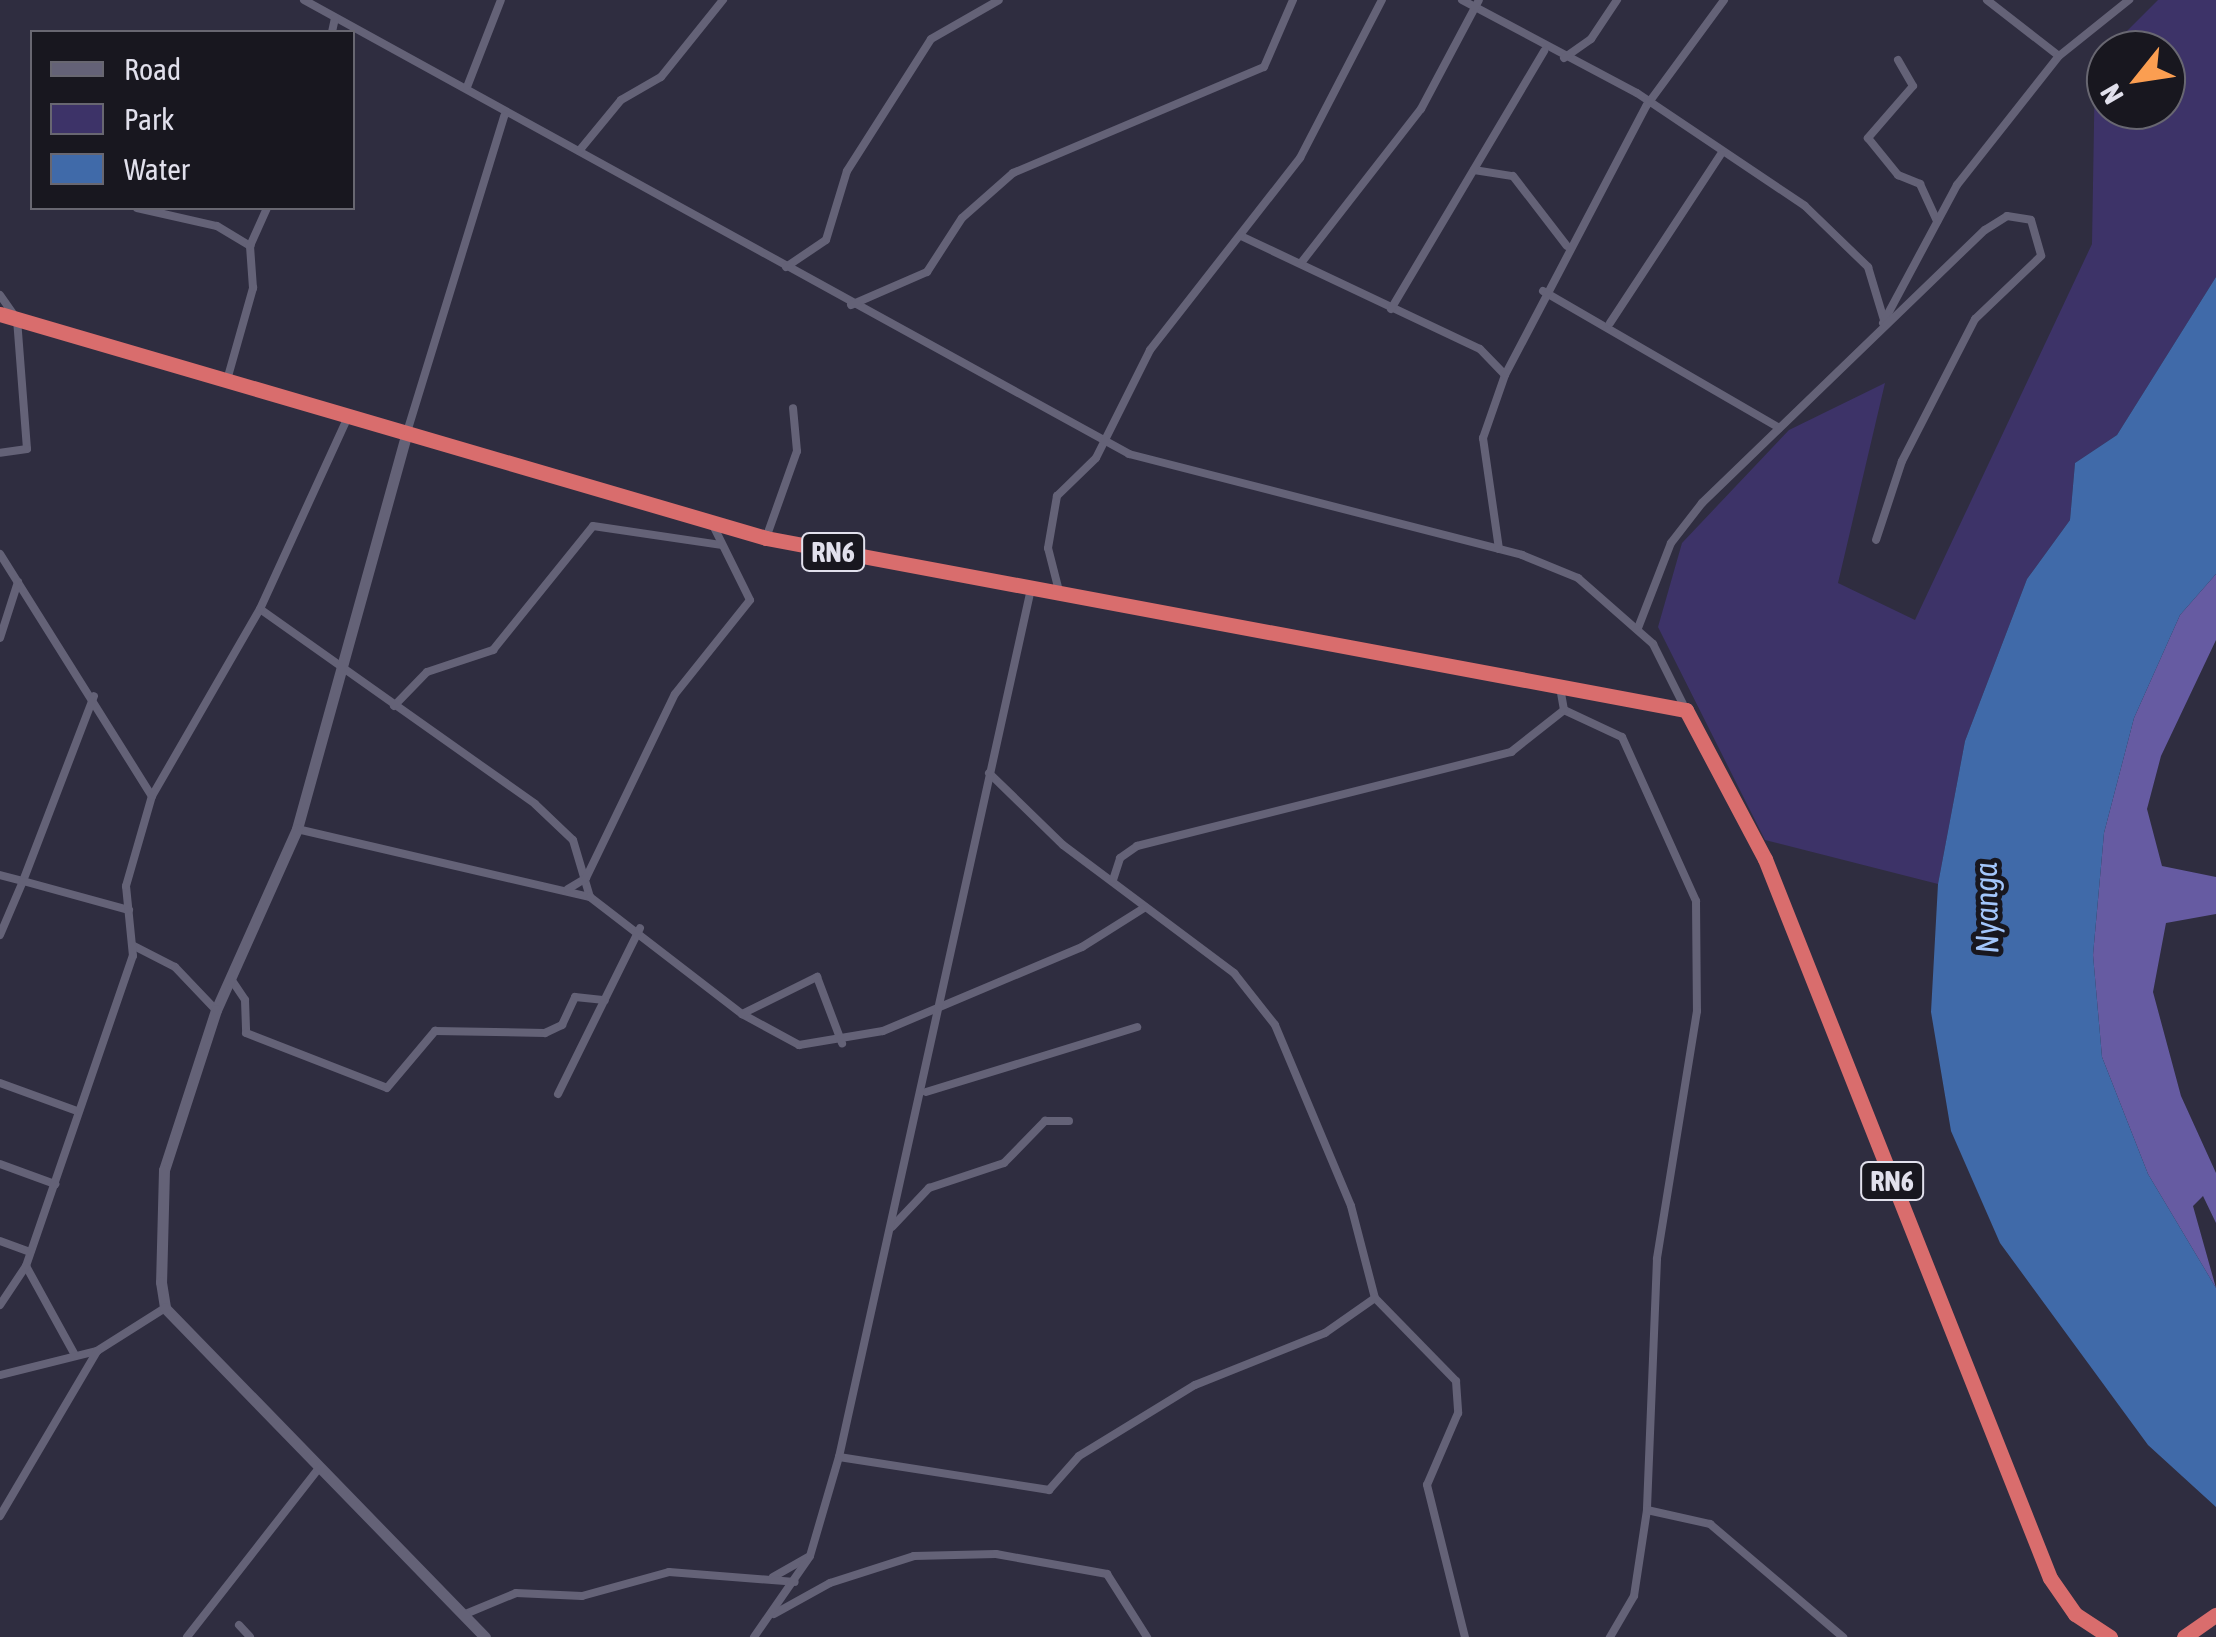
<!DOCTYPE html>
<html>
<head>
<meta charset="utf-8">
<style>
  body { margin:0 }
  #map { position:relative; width:2216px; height:1637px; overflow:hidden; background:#2f2d40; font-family:"Asap Condensed",sans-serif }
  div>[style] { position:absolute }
  .green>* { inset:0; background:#3d3368 }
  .forest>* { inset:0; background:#665ba2 }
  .water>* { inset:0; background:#406aa9 }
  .street>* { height:8px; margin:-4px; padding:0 4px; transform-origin:4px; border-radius:4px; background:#646277 }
  .secondary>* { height:11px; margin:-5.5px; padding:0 5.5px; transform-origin:5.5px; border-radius:5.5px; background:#646277 }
  .highway>* { height:15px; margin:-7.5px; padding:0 7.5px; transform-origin:7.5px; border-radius:7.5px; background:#d96d6d }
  span { translate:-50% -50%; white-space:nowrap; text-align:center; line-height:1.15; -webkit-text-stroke:10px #18171f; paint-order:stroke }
  .shield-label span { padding:2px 8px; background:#18171f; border:2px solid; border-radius:8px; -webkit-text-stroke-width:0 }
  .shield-label { font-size:28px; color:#e1e0ec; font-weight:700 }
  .water-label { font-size:32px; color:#a3c6fb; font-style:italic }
  .legend { position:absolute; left:30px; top:30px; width:325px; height:180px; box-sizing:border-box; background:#18171f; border:2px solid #686771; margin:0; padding:12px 18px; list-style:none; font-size:30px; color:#e1e0ec }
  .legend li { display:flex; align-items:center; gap:20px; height:50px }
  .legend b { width:50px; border:2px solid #686771 }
  .north { position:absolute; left:2086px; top:30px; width:100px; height:100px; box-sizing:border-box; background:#18171f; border:2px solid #686771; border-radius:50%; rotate:240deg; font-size:28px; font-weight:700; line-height:40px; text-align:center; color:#e1e0ec }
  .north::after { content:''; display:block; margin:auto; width:35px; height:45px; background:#fb9e51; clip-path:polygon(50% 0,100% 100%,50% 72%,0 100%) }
</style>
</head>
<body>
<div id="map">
  <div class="green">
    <i style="clip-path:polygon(2158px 0,2216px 0,2216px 277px,2117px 435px,2075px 463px,2070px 520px,2027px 579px,1965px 741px,1938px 884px,1765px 840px,1658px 627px,1682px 543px,1789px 430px,1885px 383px,1838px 583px,1915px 620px,2092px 244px,2095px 64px,2106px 53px,2106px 110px,2166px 110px,2166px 50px,2108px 50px)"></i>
  </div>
  <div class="forest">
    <i style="clip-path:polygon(2216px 574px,2216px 640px,2161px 756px,2147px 809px,2162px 866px,2216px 877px,2216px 914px,2166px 923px,2153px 992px,2181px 1096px,2216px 1173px,2216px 1223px,2203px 1196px,2193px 1206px,2216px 1288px,2148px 1174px,2102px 1057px,2093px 955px,2104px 833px,2134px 718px,2180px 615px)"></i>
  </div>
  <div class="water">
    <i style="clip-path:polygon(2216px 277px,2216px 574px,2180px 615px,2134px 718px,2104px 833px,2093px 955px,2102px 1057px,2148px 1174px,2216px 1288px,2216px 1507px,2148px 1445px,2000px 1243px,1951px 1131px,1931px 1012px,1938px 884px,1965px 741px,2027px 579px,2070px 520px,2075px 463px,2117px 435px)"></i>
  </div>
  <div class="street">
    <i style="left:304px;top:0;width:942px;rotate:28.82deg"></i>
    <i style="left:1129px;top:454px;width:406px;rotate:14.4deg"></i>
    <i style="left:1522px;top:555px;width:61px;rotate:22.3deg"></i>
    <i style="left:1578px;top:578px;width:100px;rotate:41.3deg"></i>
    <i style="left:1653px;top:644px;width:74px;rotate:63.4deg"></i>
    <i style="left:1462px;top:0;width:198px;rotate:28deg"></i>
    <i style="left:1637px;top:93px;width:202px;rotate:33.9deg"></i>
    <i style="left:1805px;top:206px;width:88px;rotate:44.1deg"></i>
    <i style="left:1868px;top:267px;width:55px;rotate:73.2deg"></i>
    <i style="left:1987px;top:0;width:91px;rotate:37.9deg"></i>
    <i style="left:332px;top:32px;width:14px;rotate:-78deg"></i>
    <i style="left:1564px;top:58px;width:33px;rotate:-35deg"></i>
    <i style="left:1591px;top:39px;width:47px;rotate:-56.3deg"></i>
    <i style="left:1898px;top:60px;width:30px;rotate:60deg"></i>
    <i style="left:1913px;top:86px;width:69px;rotate:130.9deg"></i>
    <i style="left:1868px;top:138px;width:48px;rotate:51deg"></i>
    <i style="left:1898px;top:175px;width:24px;rotate:22deg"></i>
    <i style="left:1920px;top:184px;width:41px;rotate:65.3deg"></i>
    <i style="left:467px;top:87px;width:93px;rotate:-68.7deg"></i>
    <i style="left:579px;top:151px;width:66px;rotate:-50.5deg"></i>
    <i style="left:621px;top:100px;width:46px;rotate:-29.9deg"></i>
    <i style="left:661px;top:77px;width:99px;rotate:-51.2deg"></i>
    <i style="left:1474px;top:170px;width:39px;rotate:9deg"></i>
    <i style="left:1513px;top:176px;width:88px;rotate:52.4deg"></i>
    <i style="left:137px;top:208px;width:82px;rotate:12.7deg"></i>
    <i style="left:217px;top:226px;width:39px;rotate:31deg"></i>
    <i style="left:1241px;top:236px;width:264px;rotate:25.3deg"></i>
    <i style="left:1480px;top:349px;width:36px;rotate:46deg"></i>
    <i style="left:1505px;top:375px;width:67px;rotate:109.2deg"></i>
    <i style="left:1483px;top:438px;width:112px;rotate:81.8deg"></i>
    <i style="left:1301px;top:263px;width:195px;rotate:-52.1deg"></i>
    <i style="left:1421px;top:109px;width:123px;rotate:-62deg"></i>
    <i style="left:786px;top:267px;width:48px;rotate:-34deg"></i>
    <i style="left:826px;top:240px;width:72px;rotate:-73.1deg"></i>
    <i style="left:847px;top:171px;width:156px;rotate:-57.5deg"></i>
    <i style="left:931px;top:39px;width:78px;rotate:-29.8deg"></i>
    <i style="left:1543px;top:291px;width:273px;rotate:30.1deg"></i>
    <i style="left:0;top:295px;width:29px;rotate:55deg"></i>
    <i style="left:17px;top:319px;width:130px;rotate:85.6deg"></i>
    <i style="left:27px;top:449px;width:27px;rotate:172deg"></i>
    <i style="left:851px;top:305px;width:83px;rotate:-23.5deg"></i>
    <i style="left:927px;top:272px;width:64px;rotate:-57.1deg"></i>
    <i style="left:962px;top:218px;width:68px;rotate:-41.4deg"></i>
    <i style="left:1013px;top:173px;width:272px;rotate:-22.9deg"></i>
    <i style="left:1264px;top:67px;width:73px;rotate:-66.6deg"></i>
    <i style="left:1391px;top:309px;width:300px;rotate:-59.3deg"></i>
    <i style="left:1610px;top:323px;width:202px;rotate:-56.7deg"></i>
    <i style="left:1883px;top:323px;width:157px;rotate:-61.8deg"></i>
    <i style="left:1957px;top:185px;width:164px;rotate:-51.7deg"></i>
    <i style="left:2059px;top:56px;width:90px;rotate:-38.7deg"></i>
    <i style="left:1505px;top:375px;width:305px;rotate:-62.3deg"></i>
    <i style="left:1647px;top:105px;width:130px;rotate:-53.7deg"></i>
    <i style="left:227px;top:380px;width:96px;rotate:-74.2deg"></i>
    <i style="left:253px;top:288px;width:42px;rotate:-94.1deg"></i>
    <i style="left:250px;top:246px;width:42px;rotate:-65.9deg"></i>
    <i style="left:407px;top:432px;width:331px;rotate:-72.9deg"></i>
    <i style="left:766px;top:538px;width:92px;rotate:-70.4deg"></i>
    <i style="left:797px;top:451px;width:43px;rotate:-95.3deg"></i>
    <i style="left:0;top:554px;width:286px;rotate:57.9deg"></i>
    <i style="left:1059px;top:591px;width:44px;rotate:-104.3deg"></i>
    <i style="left:1048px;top:548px;width:53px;rotate:-80.2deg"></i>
    <i style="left:1057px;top:496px;width:54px;rotate:-44.3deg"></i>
    <i style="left:1096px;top:458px;width:121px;rotate:-63.4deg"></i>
    <i style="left:1150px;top:350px;width:244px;rotate:-52deg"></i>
    <i style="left:1300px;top:158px;width:178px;rotate:-62.6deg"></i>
    <i style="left:260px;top:609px;width:337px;rotate:35.3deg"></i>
    <i style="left:535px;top:804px;width:52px;rotate:43.5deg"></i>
    <i style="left:573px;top:840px;width:59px;rotate:73.4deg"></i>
    <i style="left:1638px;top:628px;width:91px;rotate:-68.8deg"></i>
    <i style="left:1671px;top:543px;width:51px;rotate:-52.2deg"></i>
    <i style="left:1702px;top:503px;width:393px;rotate:-44deg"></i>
    <i style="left:1985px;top:230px;width:26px;rotate:-32deg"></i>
    <i style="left:2007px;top:216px;width:24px;rotate:9deg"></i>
    <i style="left:2031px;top:220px;width:37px;rotate:74deg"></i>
    <i style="left:2041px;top:256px;width:91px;rotate:136.3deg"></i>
    <i style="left:1975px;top:319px;width:160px;rotate:117.2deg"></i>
    <i style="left:1902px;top:461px;width:83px;rotate:108.2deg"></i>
    <i style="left:0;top:638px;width:59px;rotate:-72.2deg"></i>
    <i style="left:394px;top:706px;width:47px;rotate:-45.9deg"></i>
    <i style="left:427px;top:672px;width:70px;rotate:-18.4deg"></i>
    <i style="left:493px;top:650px;width:159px;rotate:-51.1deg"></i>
    <i style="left:593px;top:526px;width:129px;rotate:8.4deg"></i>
    <i style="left:1564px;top:710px;width:64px;rotate:25deg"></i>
    <i style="left:1622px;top:737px;width:180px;rotate:65.7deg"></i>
    <i style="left:1696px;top:901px;width:110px;rotate:89.5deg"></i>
    <i style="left:1697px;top:1011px;width:251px;rotate:99.2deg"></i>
    <i style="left:1657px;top:1259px;width:251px;rotate:92.3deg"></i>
    <i style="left:1647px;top:1510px;width:87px;rotate:98.6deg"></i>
    <i style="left:1634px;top:1596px;width:48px;rotate:120.3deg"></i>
    <i style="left:989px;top:773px;width:103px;rotate:44.2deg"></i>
    <i style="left:1063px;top:845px;width:214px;rotate:36.8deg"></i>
    <i style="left:1234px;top:973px;width:66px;rotate:51.7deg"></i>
    <i style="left:1275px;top:1025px;width:196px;rotate:67.2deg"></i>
    <i style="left:1351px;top:1206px;width:95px;rotate:75.4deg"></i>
    <i style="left:1375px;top:1298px;width:116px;rotate:45.7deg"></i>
    <i style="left:1456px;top:1381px;width:32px;rotate:86deg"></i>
    <i style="left:1458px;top:1413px;width:78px;rotate:113.3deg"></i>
    <i style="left:1427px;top:1485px;width:157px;rotate:76deg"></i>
    <i style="left:297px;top:829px;width:301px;rotate:13.1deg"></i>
    <i style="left:590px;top:897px;width:192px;rotate:37.6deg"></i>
    <i style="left:742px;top:1014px;width:65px;rotate:28.5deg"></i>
    <i style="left:799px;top:1045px;width:85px;rotate:-9.5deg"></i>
    <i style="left:883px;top:1031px;width:216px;rotate:-22.9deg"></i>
    <i style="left:1082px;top:947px;width:73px;rotate:-32.2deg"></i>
    <i style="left:0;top:875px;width:24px;rotate:15deg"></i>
    <i style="left:23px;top:881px;width:198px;rotate:-69deg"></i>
    <i style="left:1113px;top:880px;width:23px;rotate:-72deg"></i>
    <i style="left:1120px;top:858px;width:21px;rotate:-35deg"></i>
    <i style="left:1137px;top:846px;width:386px;rotate:-14.1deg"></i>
    <i style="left:1511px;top:752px;width:68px;rotate:-38.4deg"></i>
    <i style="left:1564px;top:710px;width:22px;rotate:-100deg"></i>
    <i style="left:568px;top:889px;width:21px;rotate:-31deg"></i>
    <i style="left:586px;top:878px;width:204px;rotate:-64.2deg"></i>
    <i style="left:675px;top:694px;width:120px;rotate:-51.4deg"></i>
    <i style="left:750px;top:600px;width:86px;rotate:-116.3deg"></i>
    <i style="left:0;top:935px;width:59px;rotate:-66.9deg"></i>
    <i style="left:23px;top:881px;width:110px;rotate:15.3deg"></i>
    <i style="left:134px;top:946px;width:46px;rotate:27.1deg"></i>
    <i style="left:175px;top:967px;width:59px;rotate:46.4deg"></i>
    <i style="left:231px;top:979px;width:25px;rotate:56deg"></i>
    <i style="left:245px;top:1000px;width:33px;rotate:88deg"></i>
    <i style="left:246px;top:1033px;width:151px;rotate:21.3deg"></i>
    <i style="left:387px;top:1088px;width:75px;rotate:-49.9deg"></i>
    <i style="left:435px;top:1031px;width:110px;rotate:1deg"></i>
    <i style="left:545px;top:1033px;width:19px;rotate:-25deg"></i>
    <i style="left:562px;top:1025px;width:31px;rotate:-65deg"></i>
    <i style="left:575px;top:997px;width:30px;rotate:6deg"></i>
    <i style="left:742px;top:1014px;width:84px;rotate:-26.3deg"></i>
    <i style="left:817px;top:977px;width:71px;rotate:69.3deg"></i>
    <i style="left:0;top:1083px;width:82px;rotate:20deg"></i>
    <i style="left:926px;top:1092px;width:221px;rotate:-17.1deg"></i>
    <i style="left:558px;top:1094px;width:185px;rotate:-63.7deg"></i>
    <i style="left:0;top:1164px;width:59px;rotate:20deg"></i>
    <i style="left:892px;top:1227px;width:54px;rotate:-46.5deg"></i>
    <i style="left:929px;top:1188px;width:79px;rotate:-18.4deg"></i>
    <i style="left:1004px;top:1163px;width:59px;rotate:-45.7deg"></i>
    <i style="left:1045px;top:1121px;width:24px"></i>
    <i style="left:0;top:1241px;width:32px;rotate:20deg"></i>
    <i style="left:26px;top:1266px;width:102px;rotate:61.2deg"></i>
    <i style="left:0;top:1305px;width:47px;rotate:-56.3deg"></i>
    <i style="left:26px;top:1266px;width:328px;rotate:-71deg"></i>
    <i style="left:133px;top:956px;width:70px;rotate:-95.7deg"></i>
    <i style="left:126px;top:886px;width:94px;rotate:-73.9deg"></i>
    <i style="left:152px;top:796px;width:216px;rotate:-60deg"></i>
    <i style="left:260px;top:609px;width:213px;rotate:-65.4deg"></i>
    <i style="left:0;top:1375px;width:100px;rotate:-13.9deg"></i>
    <i style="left:97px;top:1351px;width:80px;rotate:-32.3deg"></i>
    <i style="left:839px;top:1457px;width:213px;rotate:8.9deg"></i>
    <i style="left:1049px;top:1490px;width:45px;rotate:-48.6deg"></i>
    <i style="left:1079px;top:1456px;width:136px;rotate:-31.5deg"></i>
    <i style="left:1195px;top:1385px;width:140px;rotate:-21.8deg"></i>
    <i style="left:1325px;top:1333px;width:61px;rotate:-35deg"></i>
    <i style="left:1647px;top:1510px;width:65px;rotate:12.5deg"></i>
    <i style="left:1710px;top:1524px;width:175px;rotate:40.4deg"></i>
    <i style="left:0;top:1516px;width:191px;rotate:-59.5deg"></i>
    <i style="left:773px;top:1577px;width:40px;rotate:-29.7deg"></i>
    <i style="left:774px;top:1614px;width:64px;rotate:-29deg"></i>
    <i style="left:830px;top:1583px;width:88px;rotate:-17.8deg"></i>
    <i style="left:914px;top:1556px;width:82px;rotate:-1.4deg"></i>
    <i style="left:996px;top:1554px;width:113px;rotate:10.2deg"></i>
    <i style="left:1107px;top:1574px;width:75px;rotate:57.6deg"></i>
    <i style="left:463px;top:1615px;width:57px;rotate:-22.5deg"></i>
    <i style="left:516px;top:1593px;width:66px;rotate:2.6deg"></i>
    <i style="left:582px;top:1596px;width:90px;rotate:-15.4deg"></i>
    <i style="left:669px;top:1572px;width:126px;rotate:4.5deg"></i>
    <i style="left:239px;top:1625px;width:16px;rotate:47deg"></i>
    <i style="left:187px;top:1637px;width:216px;rotate:-52deg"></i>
    <i style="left:754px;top:1637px;width:98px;rotate:-55.3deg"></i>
    <i style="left:810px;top:1556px;width:103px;rotate:-73.7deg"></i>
    <i style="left:839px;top:1457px;width:885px;rotate:-77.53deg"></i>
  </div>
  <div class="secondary">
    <i style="left:407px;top:432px;width:412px;rotate:105.5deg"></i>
    <i style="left:297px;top:829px;width:198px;rotate:114.1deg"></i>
    <i style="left:216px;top:1010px;width:168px;rotate:108deg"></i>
    <i style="left:164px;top:1170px;width:112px;rotate:91.5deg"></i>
    <i style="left:161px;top:1282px;width:26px;rotate:81deg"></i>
    <i style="left:165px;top:1308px;width:459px;rotate:45.8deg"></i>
  </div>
  <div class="highway">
    <i style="left:0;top:314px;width:798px;rotate:16.3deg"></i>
    <i style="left:766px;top:538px;width:936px;rotate:10.59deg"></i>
    <i style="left:1686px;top:710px;width:169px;rotate:62.1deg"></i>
    <i style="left:1765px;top:859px;width:773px;rotate:68.38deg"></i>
    <i style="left:2050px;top:1578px;width:44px;rotate:55.2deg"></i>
    <i style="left:2075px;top:1614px;width:42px;rotate:33.3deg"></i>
    <i style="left:2184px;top:1637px;width:39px;rotate:-35deg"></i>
  </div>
  <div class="shield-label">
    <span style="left:833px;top:552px">RN6</span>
    <span style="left:1892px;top:1181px">RN6</span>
  </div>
  <div class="water-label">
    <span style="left:1987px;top:908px;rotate:-91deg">Nyanga</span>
  </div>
  <ul class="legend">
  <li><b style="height:12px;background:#646277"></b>Road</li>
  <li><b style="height:28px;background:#3d3368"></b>Park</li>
  <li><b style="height:28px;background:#406aa9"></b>Water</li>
  </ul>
  <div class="north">N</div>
</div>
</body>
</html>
